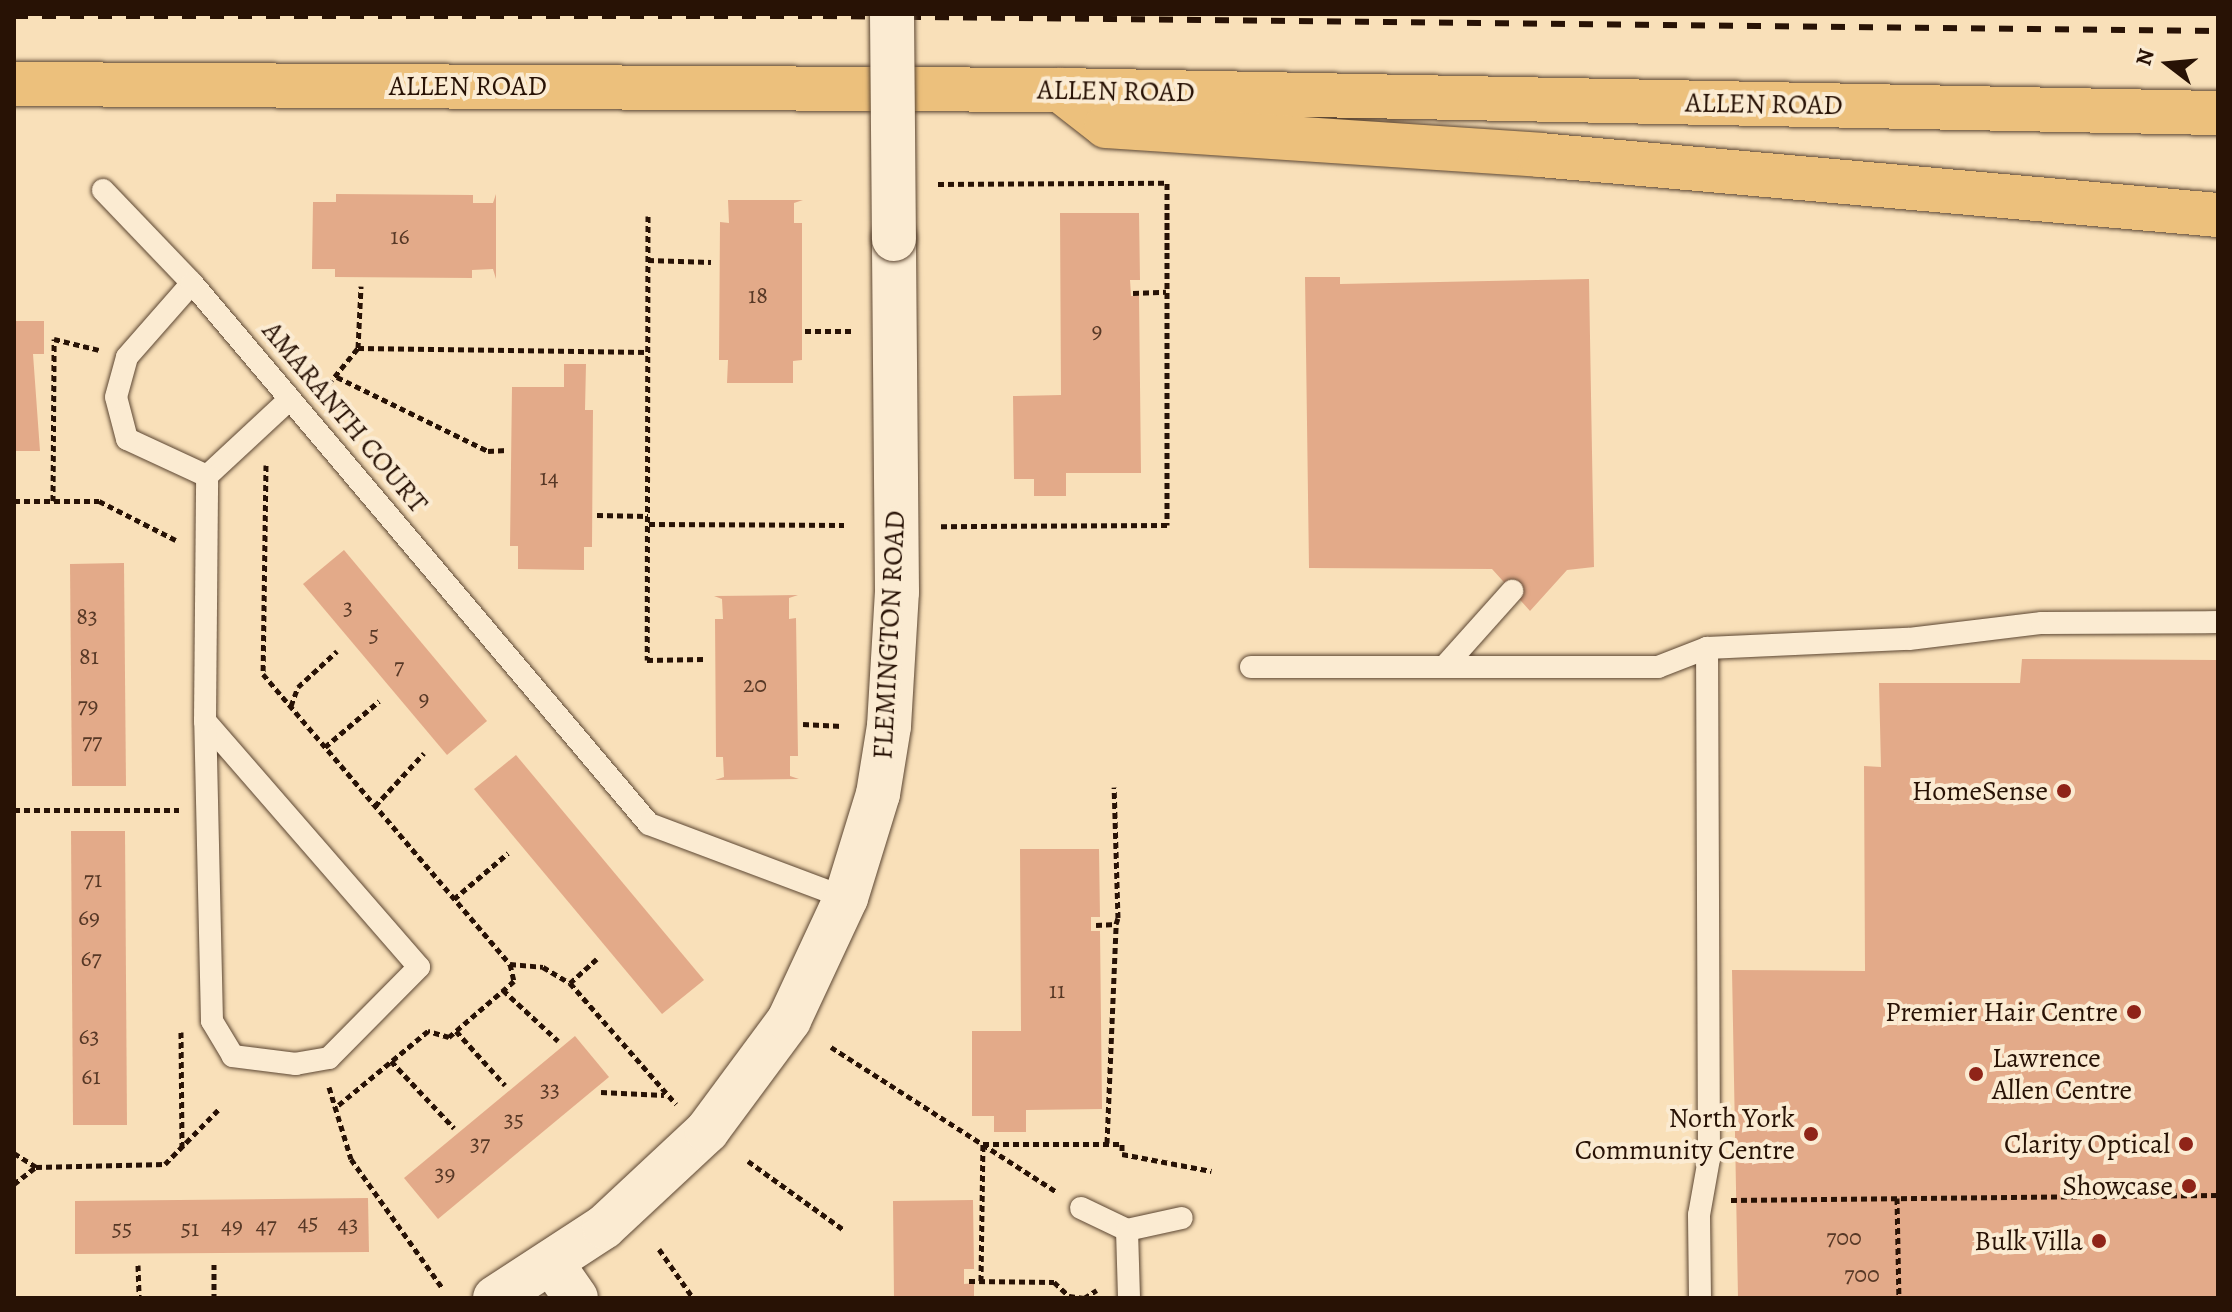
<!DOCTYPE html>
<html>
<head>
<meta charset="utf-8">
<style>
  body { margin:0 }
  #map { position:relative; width:2232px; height:1312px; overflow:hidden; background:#f9e0b9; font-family:Alegreya,serif }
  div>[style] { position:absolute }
  .building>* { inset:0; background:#e3aa89 }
  .path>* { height:5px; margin-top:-2.5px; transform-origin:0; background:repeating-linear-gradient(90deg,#281205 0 6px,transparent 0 10px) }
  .roads { filter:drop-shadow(0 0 2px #5c4632) drop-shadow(0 0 2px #5c4632) }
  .service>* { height:22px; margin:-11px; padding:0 11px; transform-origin:11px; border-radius:11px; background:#fbebd2 }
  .minor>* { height:44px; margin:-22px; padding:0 22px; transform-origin:22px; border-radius:22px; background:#fbebd2 }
  .motorway>* { height:44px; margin:-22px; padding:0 22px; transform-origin:22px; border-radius:22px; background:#ecc07c }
  .rail>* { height:6px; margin-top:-3px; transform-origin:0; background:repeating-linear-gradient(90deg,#281205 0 14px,transparent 0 28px) }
  .bridges { filter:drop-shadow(0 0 2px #5c4632) drop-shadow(0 0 2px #5c4632) }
  .minor-bridge>* { height:44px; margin:-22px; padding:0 22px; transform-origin:22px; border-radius:22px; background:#fbebd2 }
  .dots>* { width:22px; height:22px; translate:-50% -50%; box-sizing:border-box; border:4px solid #fbebd2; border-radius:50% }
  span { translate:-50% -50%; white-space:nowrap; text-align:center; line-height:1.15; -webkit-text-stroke:8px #fbebd2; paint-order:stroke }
  .number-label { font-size:24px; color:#573826 }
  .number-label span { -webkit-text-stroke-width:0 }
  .street-label { font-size:28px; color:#281205 }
  .poi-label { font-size:28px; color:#281205 }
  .right { translate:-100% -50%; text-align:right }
  .left { translate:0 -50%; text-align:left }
  .frame { position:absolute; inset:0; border:16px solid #281205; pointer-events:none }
  .north { position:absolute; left:2128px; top:24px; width:80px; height:80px; -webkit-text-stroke:6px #fbebd2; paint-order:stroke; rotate:286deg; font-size:22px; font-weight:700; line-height:32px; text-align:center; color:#281205 }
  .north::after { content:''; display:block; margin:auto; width:28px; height:36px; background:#281205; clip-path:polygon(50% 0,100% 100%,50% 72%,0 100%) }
</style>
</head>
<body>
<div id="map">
  <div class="building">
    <i style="clip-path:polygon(336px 194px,473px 195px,473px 203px,493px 203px,496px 194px,496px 279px,493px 269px,472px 270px,472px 278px,335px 277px,335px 269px,312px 269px,313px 202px,336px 202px)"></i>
    <i style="clip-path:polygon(728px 200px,803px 200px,794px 203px,794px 223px,802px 223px,802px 360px,793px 361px,793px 383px,727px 383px,728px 360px,719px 360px,720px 222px,729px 223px)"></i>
    <i style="clip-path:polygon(1060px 213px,1139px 213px,1140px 280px,1130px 280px,1131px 296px,1139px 296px,1141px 473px,1066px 473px,1066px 496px,1034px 496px,1034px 479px,1014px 479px,1013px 396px,1061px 395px)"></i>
    <i style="clip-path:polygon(1305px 277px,1340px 277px,1340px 284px,1589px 279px,1594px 567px,1567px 570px,1530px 611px,1492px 569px,1309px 568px)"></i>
    <i style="clip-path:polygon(14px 321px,44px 321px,44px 354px,33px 354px,40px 451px,14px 451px)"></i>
    <i style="clip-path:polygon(564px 364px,586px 364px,585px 410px,593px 410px,592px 547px,584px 547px,584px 570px,518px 569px,518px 546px,510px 546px,512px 387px,564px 387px)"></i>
    <i style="clip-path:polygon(344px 550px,487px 721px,447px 755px,303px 584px)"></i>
    <i style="clip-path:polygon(124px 563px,126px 786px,72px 786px,70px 564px)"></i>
    <i style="clip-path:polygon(798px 595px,789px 598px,789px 619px,796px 618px,798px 756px,790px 756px,790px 776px,799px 779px,715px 780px,724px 777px,723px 757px,716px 757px,715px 619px,723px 619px,722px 599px,714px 596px)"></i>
    <i style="clip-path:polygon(2022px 659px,2218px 660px,2218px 1298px,1738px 1298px,1732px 970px,1865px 971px,1864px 766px,1881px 767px,1879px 683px,2020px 683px)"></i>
    <i style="clip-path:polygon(516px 755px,704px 980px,662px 1014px,474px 789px)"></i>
    <i style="clip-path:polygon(71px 831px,125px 831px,127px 1125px,73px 1125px)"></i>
    <i style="clip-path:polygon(1020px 849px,1099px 849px,1100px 917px,1091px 917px,1091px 931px,1100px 931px,1102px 1109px,1026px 1110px,1026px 1132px,994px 1132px,994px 1116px,972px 1116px,972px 1031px,1021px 1031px)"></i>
    <i style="clip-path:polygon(575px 1036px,609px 1077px,438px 1219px,404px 1178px)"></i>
    <i style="clip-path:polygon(368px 1198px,369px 1252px,75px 1254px,75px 1201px)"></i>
    <i style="clip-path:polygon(973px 1200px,974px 1269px,964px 1269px,964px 1284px,974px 1283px,974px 1298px,894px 1298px,893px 1201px)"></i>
  </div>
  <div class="path">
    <i style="left:938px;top:184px;width:229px;rotate:-0.3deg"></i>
    <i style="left:1167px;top:183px;width:342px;rotate:90deg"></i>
    <i style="left:1167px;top:525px;width:228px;rotate:179.7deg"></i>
    <i style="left:648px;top:216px;width:444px;rotate:90.1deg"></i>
    <i style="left:647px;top:660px;width:57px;rotate:-1deg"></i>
    <i style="left:648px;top:260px;width:63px;rotate:1.8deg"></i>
    <i style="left:1133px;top:293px;width:33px;rotate:-2deg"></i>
    <i style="left:805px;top:331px;width:49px"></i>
    <i style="left:358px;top:348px;width:289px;rotate:0.8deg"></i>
    <i style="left:337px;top:377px;width:168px;rotate:26.1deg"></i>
    <i style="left:488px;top:451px;width:19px;rotate:-3deg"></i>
    <i style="left:322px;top:392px;width:57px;rotate:-50.7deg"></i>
    <i style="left:358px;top:348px;width:62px;rotate:-87.2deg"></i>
    <i style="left:266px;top:465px;width:209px;rotate:90.8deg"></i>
    <i style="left:263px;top:674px;width:381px;rotate:49.6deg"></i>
    <i style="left:510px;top:964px;width:17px;rotate:77deg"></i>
    <i style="left:514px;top:981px;width:86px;rotate:139.3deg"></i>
    <i style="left:449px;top:1037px;width:22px;rotate:-164deg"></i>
    <i style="left:428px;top:1031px;width:121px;rotate:140.4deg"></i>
    <i style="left:14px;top:501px;width:85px"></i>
    <i style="left:99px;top:501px;width:86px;rotate:26.9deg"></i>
    <i style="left:53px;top:501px;width:162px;rotate:-89.6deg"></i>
    <i style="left:54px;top:339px;width:46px;rotate:13.7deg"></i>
    <i style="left:597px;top:515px;width:51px;rotate:1.1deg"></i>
    <i style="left:649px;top:524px;width:195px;rotate:0.3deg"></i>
    <i style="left:291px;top:706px;width:20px;rotate:-70deg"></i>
    <i style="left:298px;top:687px;width:53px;rotate:-42.7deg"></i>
    <i style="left:803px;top:724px;width:39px;rotate:3deg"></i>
    <i style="left:325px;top:747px;width:71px;rotate:-40.4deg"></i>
    <i style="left:375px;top:806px;width:72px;rotate:-47.2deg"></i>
    <i style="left:14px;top:810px;width:165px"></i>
    <i style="left:454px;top:899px;width:71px;rotate:-40.4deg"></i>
    <i style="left:1096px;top:925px;width:20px;rotate:-3deg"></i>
    <i style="left:1116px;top:924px;width:6px;rotate:-72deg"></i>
    <i style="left:1118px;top:918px;width:131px;rotate:-91.7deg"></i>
    <i style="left:510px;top:964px;width:33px;rotate:5deg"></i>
    <i style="left:543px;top:967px;width:31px;rotate:31deg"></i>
    <i style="left:570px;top:983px;width:161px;rotate:48.8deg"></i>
    <i style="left:570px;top:983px;width:36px;rotate:-42deg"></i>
    <i style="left:503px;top:990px;width:75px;rotate:42.8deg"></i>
    <i style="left:456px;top:1031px;width:73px;rotate:47.8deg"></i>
    <i style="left:181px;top:1032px;width:115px;rotate:89.5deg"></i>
    <i style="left:831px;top:1047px;width:269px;rotate:32.7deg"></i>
    <i style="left:391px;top:1061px;width:92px;rotate:46.8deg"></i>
    <i style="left:329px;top:1087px;width:75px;rotate:73deg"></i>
    <i style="left:351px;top:1159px;width:159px;rotate:54.7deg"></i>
    <i style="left:601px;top:1092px;width:63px;rotate:2.7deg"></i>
    <i style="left:1107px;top:1143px;width:219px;rotate:-87.6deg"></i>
    <i style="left:14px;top:1153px;width:26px;rotate:32deg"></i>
    <i style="left:36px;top:1167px;width:129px;rotate:-1.3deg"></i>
    <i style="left:165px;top:1164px;width:76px;rotate:-45.5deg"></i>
    <i style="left:748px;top:1161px;width:118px;rotate:35.7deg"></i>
    <i style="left:14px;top:1184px;width:28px;rotate:-38deg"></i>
    <i style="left:1897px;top:1198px;width:100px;rotate:88.9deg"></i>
    <i style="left:1731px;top:1200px;width:487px;rotate:-0.6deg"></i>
    <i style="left:659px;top:1249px;width:60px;rotate:55.2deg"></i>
    <i style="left:214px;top:1264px;width:34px;rotate:90deg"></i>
    <i style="left:138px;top:1265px;width:33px;rotate:88deg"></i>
    <i style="left:969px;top:1281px;width:85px;rotate:0.7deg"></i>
    <i style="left:1054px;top:1282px;width:21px;rotate:43deg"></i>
    <i style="left:1069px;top:1296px;width:15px;rotate:8deg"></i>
    <i style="left:1084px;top:1298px;width:15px;rotate:-32deg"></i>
    <i style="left:981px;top:1281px;width:137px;rotate:-89.2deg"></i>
    <i style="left:983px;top:1144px;width:139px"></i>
    <i style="left:1122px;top:1144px;width:10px;rotate:90deg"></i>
    <i style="left:1122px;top:1154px;width:91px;rotate:10.8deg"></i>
  </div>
  <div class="roads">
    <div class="service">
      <i style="left:103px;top:190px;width:129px;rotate:46.3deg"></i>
      <i style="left:207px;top:476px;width:113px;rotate:-42.9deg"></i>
      <i style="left:1445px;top:666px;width:101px;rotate:-48.2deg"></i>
      <i style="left:1251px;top:667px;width:407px"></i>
      <i style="left:1658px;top:667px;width:53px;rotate:-21.2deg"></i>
      <i style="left:205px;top:721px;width:326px;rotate:49deg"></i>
      <i style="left:419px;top:967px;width:128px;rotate:134.7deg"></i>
      <i style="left:329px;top:1058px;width:34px;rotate:170deg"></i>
      <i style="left:296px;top:1064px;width:64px;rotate:-172.8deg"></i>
      <i style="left:233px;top:1056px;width:41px;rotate:-121deg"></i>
      <i style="left:212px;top:1021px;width:300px;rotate:-91.3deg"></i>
      <i style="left:205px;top:721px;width:245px;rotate:-89.5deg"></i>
      <i style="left:207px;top:476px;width:88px;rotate:-155.2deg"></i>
      <i style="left:127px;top:439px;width:43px;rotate:-104.7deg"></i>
      <i style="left:116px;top:397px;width:41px;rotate:-74.6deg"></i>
      <i style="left:127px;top:357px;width:98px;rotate:-48.7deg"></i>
      <i style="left:192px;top:283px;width:708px;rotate:49.81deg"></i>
      <i style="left:649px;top:824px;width:210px;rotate:20.6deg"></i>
      <i style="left:1081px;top:1208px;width:51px;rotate:25.6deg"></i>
      <i style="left:1127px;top:1230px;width:68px;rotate:88.3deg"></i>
      <i style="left:1127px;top:1230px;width:56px;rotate:-12.3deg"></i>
      <i style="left:1700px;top:1298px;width:83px;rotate:-90.7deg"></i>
      <i style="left:1699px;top:1215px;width:57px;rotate:-79.9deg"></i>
      <i style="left:1709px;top:1159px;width:511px;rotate:-90.22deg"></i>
      <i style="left:1707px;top:648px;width:202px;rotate:-2.6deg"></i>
      <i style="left:1909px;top:639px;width:134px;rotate:-6.9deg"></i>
      <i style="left:2042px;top:623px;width:176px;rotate:-0.3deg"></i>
    </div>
    <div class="minor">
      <i style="left:553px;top:1265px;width:40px;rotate:55.1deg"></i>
      <i style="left:495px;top:1298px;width:130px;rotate:-33.1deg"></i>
      <i style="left:604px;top:1227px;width:141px;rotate:-43deg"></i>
      <i style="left:707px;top:1131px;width:138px;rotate:-53.5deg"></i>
      <i style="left:789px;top:1020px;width:135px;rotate:-65deg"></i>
      <i style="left:846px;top:898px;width:109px;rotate:-72.9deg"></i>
      <i style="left:878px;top:794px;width:69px;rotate:-80.8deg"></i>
      <i style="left:889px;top:726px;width:134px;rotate:-86.6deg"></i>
      <i style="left:897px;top:592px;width:353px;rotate:-90.5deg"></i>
    </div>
    <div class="motorway">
      <i style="left:14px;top:84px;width:1046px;rotate:0.33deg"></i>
      <i style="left:1060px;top:90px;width:1158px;rotate:1.14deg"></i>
      <i style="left:1060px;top:90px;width:58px;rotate:38deg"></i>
      <i style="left:1106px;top:126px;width:435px;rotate:3.8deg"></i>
      <i style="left:1540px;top:155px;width:681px;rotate:5.06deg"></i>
    </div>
  </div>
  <div class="rail">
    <i style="left:14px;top:16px;width:809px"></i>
    <i style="left:823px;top:16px;width:1395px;rotate:0.62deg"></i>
  </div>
  <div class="bridges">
    <div class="minor-bridge">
      <i style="left:892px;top:14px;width:225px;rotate:89.5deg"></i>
    </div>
  </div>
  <div class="dots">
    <i style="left:2064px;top:791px;background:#8f2418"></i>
    <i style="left:2134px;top:1012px;background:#8f2418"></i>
    <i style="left:1976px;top:1074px;background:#8f2418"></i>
    <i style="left:1811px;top:1134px;background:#8f2418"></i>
    <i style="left:2186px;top:1144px;background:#8f2418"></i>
    <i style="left:2189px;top:1186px;background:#8f2418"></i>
    <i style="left:2099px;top:1241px;background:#8f2418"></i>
  </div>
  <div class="number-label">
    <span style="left:400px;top:237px">16</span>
    <span style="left:758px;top:296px">18</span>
    <span style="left:1097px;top:331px">9</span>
    <span style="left:549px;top:478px">14</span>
    <span style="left:348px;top:608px">3</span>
    <span style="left:87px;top:617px">83</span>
    <span style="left:374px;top:635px">5</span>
    <span style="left:89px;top:657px">81</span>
    <span style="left:399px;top:667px">7</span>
    <span style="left:755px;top:685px">20</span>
    <span style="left:424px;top:699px">9</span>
    <span style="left:88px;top:706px">79</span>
    <span style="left:92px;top:742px">77</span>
    <span style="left:93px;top:880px">71</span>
    <span style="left:89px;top:918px">69</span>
    <span style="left:91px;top:959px">67</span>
    <span style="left:1057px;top:991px">11</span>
    <span style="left:89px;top:1037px">63</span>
    <span style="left:91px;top:1077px">61</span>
    <span style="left:550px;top:1090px">33</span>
    <span style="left:514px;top:1120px">35</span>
    <span style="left:480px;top:1144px">37</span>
    <span style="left:445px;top:1174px">39</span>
    <span style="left:308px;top:1223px">45</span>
    <span style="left:348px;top:1225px">43</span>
    <span style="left:232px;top:1226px">49</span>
    <span style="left:266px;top:1226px">47</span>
    <span style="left:122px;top:1229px">55</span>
    <span style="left:190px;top:1229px">51</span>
    <span style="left:1844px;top:1238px">700</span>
    <span style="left:1862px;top:1275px">700</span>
  </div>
  <div class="street-label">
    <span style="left:468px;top:86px">ALLEN ROAD</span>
    <span style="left:1116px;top:91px;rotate:1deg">ALLEN ROAD</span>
    <span style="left:1764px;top:104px;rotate:1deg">ALLEN ROAD</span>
    <span style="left:345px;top:417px;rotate:50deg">AMARANTH COURT</span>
    <span style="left:889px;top:635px;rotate:-87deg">FLEMINGTON ROAD</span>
  </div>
  <div class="poi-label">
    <span class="right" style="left:2048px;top:791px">HomeSense</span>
    <span class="right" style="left:2118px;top:1012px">Premier Hair Centre</span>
    <span class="left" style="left:1992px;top:1074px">Lawrence<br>Allen Centre</span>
    <span class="right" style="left:1795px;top:1134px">North York<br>Community Centre</span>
    <span class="right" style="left:2170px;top:1144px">Clarity Optical</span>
    <span class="right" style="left:2173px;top:1186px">Showcase</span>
    <span class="right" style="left:2083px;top:1241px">Bulk Villa</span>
  </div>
  <div class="frame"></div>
  <div class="north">N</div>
</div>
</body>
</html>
